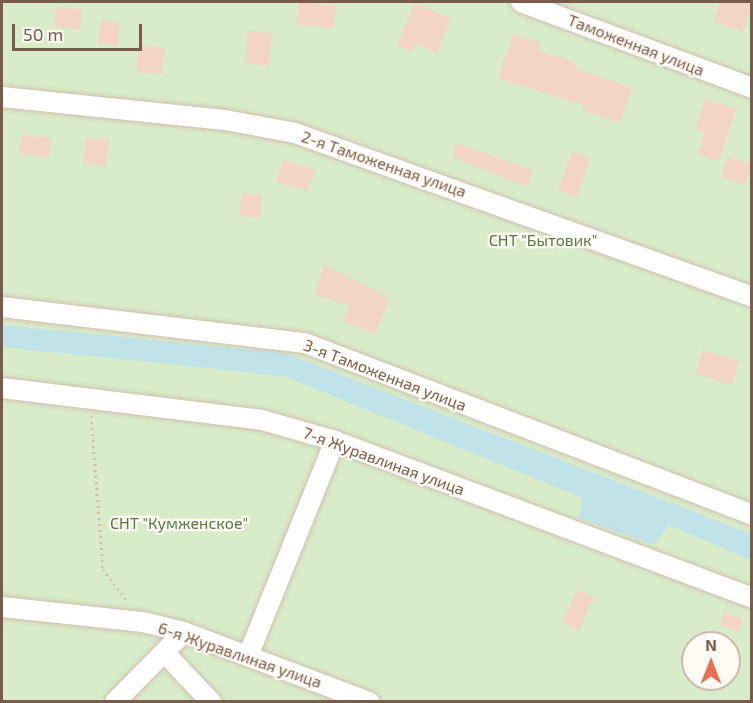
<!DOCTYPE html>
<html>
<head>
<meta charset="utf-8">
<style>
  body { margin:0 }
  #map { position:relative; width:753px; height:703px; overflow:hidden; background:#fdf6ec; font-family:"Exo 2",sans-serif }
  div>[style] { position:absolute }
  .green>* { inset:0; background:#d8ecc9 }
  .water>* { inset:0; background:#bfe3e8 }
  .building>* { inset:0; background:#f3d5c3 }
  .path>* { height:3px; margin-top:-1.5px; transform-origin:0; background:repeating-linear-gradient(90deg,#d9b8a5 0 1.5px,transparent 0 6px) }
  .roads { filter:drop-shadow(0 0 2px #d1beb0) drop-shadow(0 0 2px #d1beb0) }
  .minor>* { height:20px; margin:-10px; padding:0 10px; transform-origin:10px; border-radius:10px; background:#fff }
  span { translate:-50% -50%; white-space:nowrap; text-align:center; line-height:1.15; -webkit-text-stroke:4.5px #fffaf3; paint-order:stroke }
  .street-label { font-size:16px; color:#7a5c4d }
  .park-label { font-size:16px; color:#537a41 }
  .frame { position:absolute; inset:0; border:3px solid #7a5c4d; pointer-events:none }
  .north { position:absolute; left:681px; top:631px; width:60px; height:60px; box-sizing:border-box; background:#fffaf3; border:2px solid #cabbb1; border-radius:50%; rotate:0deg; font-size:16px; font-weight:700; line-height:24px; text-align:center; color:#7a5c4d }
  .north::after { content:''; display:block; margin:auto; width:21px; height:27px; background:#e76f51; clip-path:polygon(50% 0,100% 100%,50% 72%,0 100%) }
  .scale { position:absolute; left:12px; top:24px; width:130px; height:27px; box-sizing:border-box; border:3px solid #7a5c4d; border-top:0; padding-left:8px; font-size:18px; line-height:21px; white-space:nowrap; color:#7a5c4d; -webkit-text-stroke:4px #fffaf3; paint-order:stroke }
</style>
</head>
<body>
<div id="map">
  <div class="green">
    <i style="clip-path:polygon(evenodd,2px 2px,751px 2px,751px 701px,2px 701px,2px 2px,693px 643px,729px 643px,729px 679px,693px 679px,693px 643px)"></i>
  </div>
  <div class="water">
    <i style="clip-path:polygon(2px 325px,285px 353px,751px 534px,751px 560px,669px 525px,654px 545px,579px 518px,583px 498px,284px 376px,2px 347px)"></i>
  </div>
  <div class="building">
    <i style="clip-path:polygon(299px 2px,336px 6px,333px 28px,296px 24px)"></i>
    <i style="clip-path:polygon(720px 2px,752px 2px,743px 32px,714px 21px)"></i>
    <i style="clip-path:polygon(414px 3px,451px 18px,437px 53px,415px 44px,412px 52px,397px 46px)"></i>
    <i style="clip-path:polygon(56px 7px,82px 9px,80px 30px,54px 27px)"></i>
    <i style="clip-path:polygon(101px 20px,120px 23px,118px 45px,98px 43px)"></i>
    <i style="clip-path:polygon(248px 31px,272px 33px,269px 66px,245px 63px)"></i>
    <i style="clip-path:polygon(513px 34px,541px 43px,538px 50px,577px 63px,575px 68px,632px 88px,620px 123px,582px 110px,584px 105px,498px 78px)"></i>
    <i style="clip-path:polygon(139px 45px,165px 48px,162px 74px,136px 72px)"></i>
    <i style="clip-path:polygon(705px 99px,736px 109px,719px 161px,698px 154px,705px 132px,695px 129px)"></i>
    <i style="clip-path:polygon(21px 135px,51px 138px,49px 157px,19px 154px)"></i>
    <i style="clip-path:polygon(86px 137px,109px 140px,106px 166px,83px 163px)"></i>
    <i style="clip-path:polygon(456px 143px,533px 170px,527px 187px,452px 157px)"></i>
    <i style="clip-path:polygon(572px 151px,590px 158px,577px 197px,558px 190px)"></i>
    <i style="clip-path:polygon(728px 156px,752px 164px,745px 185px,721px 177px)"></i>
    <i style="clip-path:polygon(283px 160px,315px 170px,308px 191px,276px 182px)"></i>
    <i style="clip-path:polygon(242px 193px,262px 195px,260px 218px,239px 216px)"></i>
    <i style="clip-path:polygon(324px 265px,390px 298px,375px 334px,343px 321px,350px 306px,315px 295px)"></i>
    <i style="clip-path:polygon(703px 350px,739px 361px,732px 385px,695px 374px)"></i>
    <i style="clip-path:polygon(577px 590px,594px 597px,579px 630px,562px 622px)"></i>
    <i style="clip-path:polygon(724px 612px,743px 619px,739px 631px,720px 625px)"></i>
  </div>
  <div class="path">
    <i style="left:91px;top:416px;width:153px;rotate:85.5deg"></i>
    <i style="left:103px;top:569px;width:40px;rotate:53deg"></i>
  </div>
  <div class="roads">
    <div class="minor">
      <i style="left:521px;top:2px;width:246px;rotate:20.4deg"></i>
      <i style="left:2px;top:97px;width:224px;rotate:5.9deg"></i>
      <i style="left:225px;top:120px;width:71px;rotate:10.5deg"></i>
      <i style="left:295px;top:133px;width:486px;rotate:19.7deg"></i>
      <i style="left:2px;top:307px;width:305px;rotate:6.8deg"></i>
      <i style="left:305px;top:343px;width:479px;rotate:21deg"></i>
      <i style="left:2px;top:388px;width:262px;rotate:7deg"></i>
      <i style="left:262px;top:420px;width:76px;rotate:16deg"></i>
      <i style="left:335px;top:441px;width:446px;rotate:20.6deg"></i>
      <i style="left:2px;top:607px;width:142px;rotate:6.1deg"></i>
      <i style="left:143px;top:622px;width:42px;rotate:13.7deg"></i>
      <i style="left:184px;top:632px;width:198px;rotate:20.7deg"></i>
      <i style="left:164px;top:652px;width:69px;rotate:46.8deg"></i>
      <i style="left:248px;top:656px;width:232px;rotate:-68deg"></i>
      <i style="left:115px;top:702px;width:98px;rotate:-45.4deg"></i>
    </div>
  </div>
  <div class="street-label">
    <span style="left:636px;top:45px;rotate:21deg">Таможенная улица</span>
    <span style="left:384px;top:164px;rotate:19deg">2-я Таможенная улица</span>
    <span style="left:385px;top:375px;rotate:21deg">3-я Таможенная улица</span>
    <span style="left:384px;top:461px;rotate:20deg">7-я Журавлиная улица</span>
    <span style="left:240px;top:655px;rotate:19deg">6-я Журавлиная улица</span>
  </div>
  <div class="park-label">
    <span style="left:543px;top:240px">СНТ "Бытовик"</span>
    <span style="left:179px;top:523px">СНТ "Кумженское"</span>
  </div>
  <div class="frame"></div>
  <div class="north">N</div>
  <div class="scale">50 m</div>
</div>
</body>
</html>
